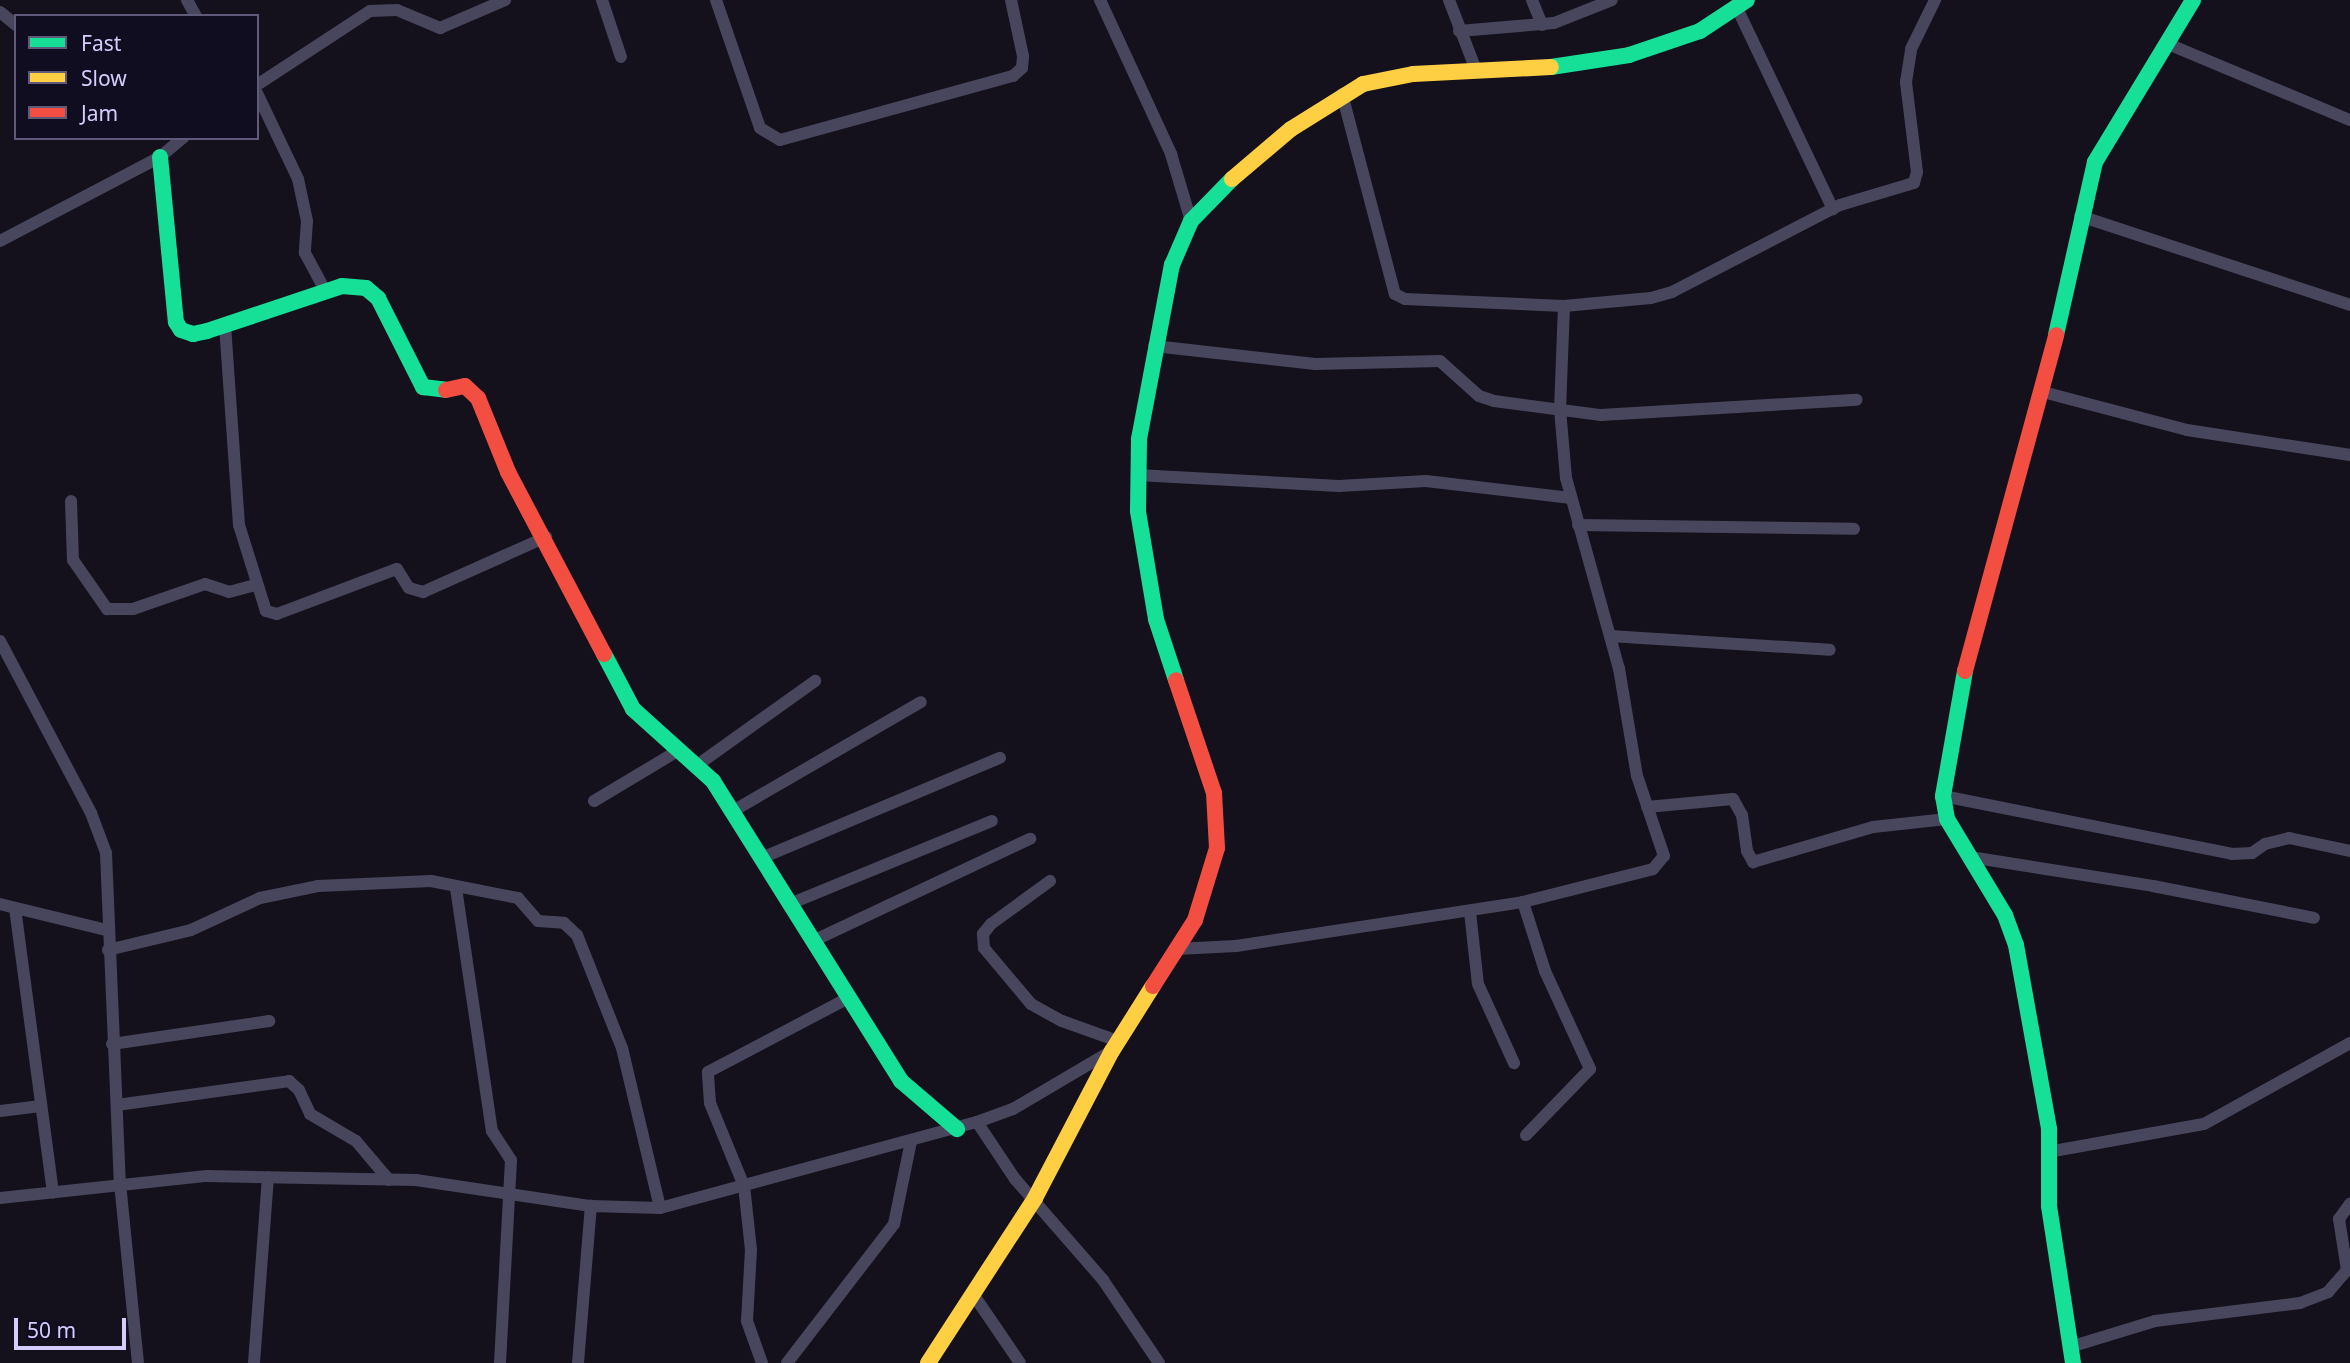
<!DOCTYPE html>
<html>
<head>
<meta charset="utf-8">
<style>
  body { margin:0 }
  #map { position:relative; width:2350px; height:1363px; overflow:hidden; background:#14111c; font-family:"Noto Sans",sans-serif }
  div>[style] { position:absolute }
  .street>* { height:12px; margin:-6px; padding:0 6px; transform-origin:6px; border-radius:6px; background:#48465d }
  .fast>* { height:16px; margin:-8px; padding:0 8px; transform-origin:8px; border-radius:8px; background:#16e098 }
  .slow>* { height:16px; margin:-8px; padding:0 8px; transform-origin:8px; border-radius:8px; background:#ffcf43 }
  .jam>* { height:16px; margin:-8px; padding:0 8px; transform-origin:8px; border-radius:8px; background:#f24e42 }
  span { translate:-50% -50%; white-space:nowrap; text-align:center; line-height:1.15; -webkit-text-stroke:7px #110d20; paint-order:stroke }
  .legend { position:absolute; left:14px; top:14px; width:245px; height:126px; box-sizing:border-box; background:#110d20; border:2px solid #5f5a79; margin:0; padding:9px 12px; list-style:none; font-size:21px; color:#d5cdfe }
  .legend li { display:flex; align-items:center; gap:14px; height:35px }
  .legend b { width:35px; border:2px solid #5f5a79 }
  .scale { position:absolute; left:14px; top:1318px; width:112px; height:32px; box-sizing:border-box; border:4px solid #d5cdfe; border-top:0; padding-left:9px; font-size:21px; line-height:24px; white-space:nowrap; color:#d5cdfe; -webkit-text-stroke:5px #110d20; paint-order:stroke }
</style>
</head>
<body>
<div id="map">
  <div class="street">
    <i style="left:187px;top:0;width:18px;rotate:61deg"></i>
    <i style="left:602px;top:0;width:60px;rotate:71.6deg"></i>
    <i style="left:716px;top:0;width:135px;rotate:71deg"></i>
    <i style="left:760px;top:128px;width:23px;rotate:31deg"></i>
    <i style="left:780px;top:140px;width:242px;rotate:-15.4deg"></i>
    <i style="left:1013px;top:76px;width:12px;rotate:-42deg"></i>
    <i style="left:1022px;top:68px;width:12px;rotate:-85deg"></i>
    <i style="left:1023px;top:56px;width:57px;rotate:-102.1deg"></i>
    <i style="left:1100px;top:0;width:170px;rotate:65.2deg"></i>
    <i style="left:1171px;top:154px;width:70px;rotate:73.4deg"></i>
    <i style="left:1449px;top:0;width:75px;rotate:68.9deg"></i>
    <i style="left:1532px;top:0;width:27px;rotate:68deg"></i>
    <i style="left:1737px;top:8px;width:223px;rotate:64.5deg"></i>
    <i style="left:0;top:12px;width:21px;rotate:39deg"></i>
    <i style="left:1459px;top:31px;width:95px;rotate:-4.8deg"></i>
    <i style="left:1554px;top:23px;width:62px;rotate:-21.6deg"></i>
    <i style="left:2168px;top:44px;width:197px;rotate:22.7deg"></i>
    <i style="left:257px;top:85px;width:135px;rotate:-33.2deg"></i>
    <i style="left:370px;top:11px;width:27px;rotate:-2deg"></i>
    <i style="left:397px;top:10px;width:47px;rotate:22.7deg"></i>
    <i style="left:440px;top:28px;width:71px;rotate:-23.3deg"></i>
    <i style="left:257px;top:93px;width:95px;rotate:64.5deg"></i>
    <i style="left:298px;top:179px;width:43px;rotate:77.9deg"></i>
    <i style="left:307px;top:221px;width:32px;rotate:94deg"></i>
    <i style="left:305px;top:253px;width:44px;rotate:61.7deg"></i>
    <i style="left:1342px;top:94px;width:207px;rotate:75.2deg"></i>
    <i style="left:1395px;top:294px;width:11px;rotate:27deg"></i>
    <i style="left:1405px;top:299px;width:159px;rotate:2.5deg"></i>
    <i style="left:1564px;top:306px;width:87px;rotate:-5.3deg"></i>
    <i style="left:1651px;top:298px;width:22px;rotate:-16deg"></i>
    <i style="left:1672px;top:292px;width:189px;rotate:-27.4deg"></i>
    <i style="left:1840px;top:205px;width:77px;rotate:-16.6deg"></i>
    <i style="left:1914px;top:183px;width:11px;rotate:-75deg"></i>
    <i style="left:1917px;top:172px;width:91px;rotate:-97deg"></i>
    <i style="left:1906px;top:82px;width:33px;rotate:-81deg"></i>
    <i style="left:1911px;top:49px;width:55px;rotate:-63.9deg"></i>
    <i style="left:2080px;top:216px;width:284px;rotate:18.2deg"></i>
    <i style="left:0;top:241px;width:181px;rotate:-27.7deg"></i>
    <i style="left:160px;top:157px;width:30px;rotate:-40deg"></i>
    <i style="left:225px;top:325px;width:200px;rotate:86deg"></i>
    <i style="left:239px;top:525px;width:90px;rotate:72.6deg"></i>
    <i style="left:266px;top:611px;width:11px;rotate:15deg"></i>
    <i style="left:277px;top:614px;width:128px;rotate:-20.6deg"></i>
    <i style="left:397px;top:569px;width:22px;rotate:58deg"></i>
    <i style="left:409px;top:588px;width:15px;rotate:16deg"></i>
    <i style="left:423px;top:592px;width:135px;rotate:-24.1deg"></i>
    <i style="left:1154px;top:346px;width:162px;rotate:6.4deg"></i>
    <i style="left:1315px;top:364px;width:125px;rotate:-1.4deg"></i>
    <i style="left:1440px;top:361px;width:52px;rotate:41.9deg"></i>
    <i style="left:1479px;top:396px;width:16px;rotate:18deg"></i>
    <i style="left:1494px;top:401px;width:108px;rotate:7.5deg"></i>
    <i style="left:1601px;top:415px;width:256px;rotate:-3.4deg"></i>
    <i style="left:2043px;top:392px;width:149px;rotate:14.8deg"></i>
    <i style="left:2187px;top:430px;width:165px;rotate:8.7deg"></i>
    <i style="left:1137px;top:475px;width:202px;rotate:3.1deg"></i>
    <i style="left:1339px;top:486px;width:87px;rotate:-3.3deg"></i>
    <i style="left:1426px;top:481px;width:146px;rotate:6.7deg"></i>
    <i style="left:71px;top:501px;width:59px;rotate:88.1deg"></i>
    <i style="left:73px;top:560px;width:60px;rotate:55.2deg"></i>
    <i style="left:107px;top:609px;width:26px"></i>
    <i style="left:133px;top:609px;width:76px;rotate:-19.1deg"></i>
    <i style="left:205px;top:584px;width:25px;rotate:18deg"></i>
    <i style="left:229px;top:592px;width:27px;rotate:-15deg"></i>
    <i style="left:1578px;top:525px;width:276px;rotate:0.8deg"></i>
    <i style="left:1610px;top:636px;width:220px;rotate:3.6deg"></i>
    <i style="left:0;top:641px;width:195px;rotate:62.1deg"></i>
    <i style="left:91px;top:813px;width:43px;rotate:69.4deg"></i>
    <i style="left:106px;top:853px;width:330px;rotate:87.6deg"></i>
    <i style="left:120px;top:1183px;width:181px;rotate:84.3deg"></i>
    <i style="left:699px;top:764px;width:143px;rotate:-35.6deg"></i>
    <i style="left:1943px;top:796px;width:295px;rotate:11.3deg"></i>
    <i style="left:2232px;top:854px;width:20px;rotate:-3deg"></i>
    <i style="left:2252px;top:853px;width:16px;rotate:-35deg"></i>
    <i style="left:2265px;top:844px;width:25px;rotate:-14deg"></i>
    <i style="left:2289px;top:838px;width:62px;rotate:12deg"></i>
    <i style="left:594px;top:801px;width:101px;rotate:-30.9deg"></i>
    <i style="left:1647px;top:807px;width:86px;rotate:-5.3deg"></i>
    <i style="left:1733px;top:799px;width:18px;rotate:61deg"></i>
    <i style="left:1742px;top:815px;width:36px;rotate:82deg"></i>
    <i style="left:1747px;top:851px;width:13px;rotate:61deg"></i>
    <i style="left:1753px;top:862px;width:125px;rotate:-16.3deg"></i>
    <i style="left:1873px;top:827px;width:74px;rotate:-6.2deg"></i>
    <i style="left:733px;top:811px;width:217px;rotate:-30.1deg"></i>
    <i style="left:764px;top:857px;width:256px;rotate:-22.8deg"></i>
    <i style="left:1970px;top:857px;width:185px;rotate:9deg"></i>
    <i style="left:2153px;top:886px;width:164px;rotate:11.2deg"></i>
    <i style="left:1050px;top:881px;width:73px;rotate:143.9deg"></i>
    <i style="left:991px;top:924px;width:13px;rotate:129deg"></i>
    <i style="left:983px;top:934px;width:14px;rotate:86deg"></i>
    <i style="left:984px;top:948px;width:73px;rotate:50deg"></i>
    <i style="left:1031px;top:1004px;width:35px;rotate:29deg"></i>
    <i style="left:1062px;top:1021px;width:59px;rotate:19.7deg"></i>
    <i style="left:456px;top:888px;width:246px;rotate:81.6deg"></i>
    <i style="left:492px;top:1131px;width:35px;rotate:57deg"></i>
    <i style="left:511px;top:1160px;width:203px;rotate:93.1deg"></i>
    <i style="left:1523px;top:902px;width:134px;rotate:-14.2deg"></i>
    <i style="left:1653px;top:869px;width:17px;rotate:-50deg"></i>
    <i style="left:1664px;top:856px;width:84px;rotate:-108.6deg"></i>
    <i style="left:1637px;top:776px;width:109px;rotate:-99.5deg"></i>
    <i style="left:1619px;top:669px;width:198px;rotate:-105.5deg"></i>
    <i style="left:1566px;top:478px;width:68px;rotate:-95deg"></i>
    <i style="left:1560px;top:410px;width:104px;rotate:-87.8deg"></i>
    <i style="left:792px;top:903px;width:216px;rotate:-22.3deg"></i>
    <i style="left:0;top:904px;width:110px;rotate:13.7deg"></i>
    <i style="left:15px;top:908px;width:287px;rotate:82.4deg"></i>
    <i style="left:1470px;top:912px;width:72px;rotate:83.7deg"></i>
    <i style="left:1478px;top:984px;width:87px;rotate:65.5deg"></i>
    <i style="left:815px;top:940px;width:238px;rotate:-25.2deg"></i>
    <i style="left:1177px;top:949px;width:59px;rotate:-2.9deg"></i>
    <i style="left:1236px;top:946px;width:290px;rotate:-8.7deg"></i>
    <i style="left:1523px;top:902px;width:72px;rotate:72.3deg"></i>
    <i style="left:1545px;top:971px;width:108px;rotate:65.3deg"></i>
    <i style="left:1590px;top:1069px;width:92px;rotate:134.1deg"></i>
    <i style="left:108px;top:950px;width:85px;rotate:-13.5deg"></i>
    <i style="left:191px;top:930px;width:76px;rotate:-24.9deg"></i>
    <i style="left:260px;top:898px;width:59px;rotate:-11.7deg"></i>
    <i style="left:318px;top:886px;width:113px;rotate:-2.5deg"></i>
    <i style="left:431px;top:881px;width:89px;rotate:11.1deg"></i>
    <i style="left:518px;top:898px;width:30px;rotate:49deg"></i>
    <i style="left:538px;top:921px;width:26px;rotate:4deg"></i>
    <i style="left:564px;top:923px;width:18px;rotate:43deg"></i>
    <i style="left:577px;top:935px;width:122px;rotate:68.3deg"></i>
    <i style="left:622px;top:1048px;width:164px;rotate:76.6deg"></i>
    <i style="left:112px;top:1044px;width:159px;rotate:-8.3deg"></i>
    <i style="left:117px;top:1105px;width:174px;rotate:-7.9deg"></i>
    <i style="left:289px;top:1081px;width:13px;rotate:42deg"></i>
    <i style="left:299px;top:1090px;width:26px;rotate:65deg"></i>
    <i style="left:310px;top:1114px;width:53px;rotate:30.4deg"></i>
    <i style="left:356px;top:1141px;width:51px;rotate:49.8deg"></i>
    <i style="left:0;top:1111px;width:41px;rotate:-7deg"></i>
    <i style="left:977px;top:1122px;width:69px;rotate:56.3deg"></i>
    <i style="left:1015px;top:1179px;width:134px;rotate:48.9deg"></i>
    <i style="left:1103px;top:1280px;width:100px;rotate:56deg"></i>
    <i style="left:2048px;top:1152px;width:158px;rotate:-10.2deg"></i>
    <i style="left:2204px;top:1124px;width:167px;rotate:-29deg"></i>
    <i style="left:0;top:1198px;width:208px;rotate:-6.1deg"></i>
    <i style="left:207px;top:1176px;width:209px;rotate:1.1deg"></i>
    <i style="left:416px;top:1180px;width:177px;rotate:8.5deg"></i>
    <i style="left:591px;top:1206px;width:69px;rotate:1.7deg"></i>
    <i style="left:660px;top:1208px;width:328px;rotate:-15.2deg"></i>
    <i style="left:977px;top:1122px;width:38px;rotate:-20deg"></i>
    <i style="left:1013px;top:1109px;width:110px;rotate:-30.5deg"></i>
    <i style="left:973px;top:1294px;width:83px;rotate:55.7deg"></i>
    <i style="left:2070px;top:1347px;width:89px;rotate:-17deg"></i>
    <i style="left:2155px;top:1321px;width:146px;rotate:-7.1deg"></i>
    <i style="left:2300px;top:1303px;width:30px;rotate:-21deg"></i>
    <i style="left:2328px;top:1292px;width:29px;rotate:-49deg"></i>
    <i style="left:2347px;top:1270px;width:52px;rotate:-98.9deg"></i>
    <i style="left:2339px;top:1219px;width:19px;rotate:-54deg"></i>
    <i style="left:254px;top:1363px;width:186px;rotate:-85.7deg"></i>
    <i style="left:578px;top:1363px;width:158px;rotate:-85.3deg"></i>
    <i style="left:762px;top:1363px;width:45px;rotate:-109.7deg"></i>
    <i style="left:747px;top:1321px;width:71px;rotate:-86.8deg"></i>
    <i style="left:751px;top:1250px;width:64px;rotate:-96.2deg"></i>
    <i style="left:744px;top:1186px;width:90px;rotate:-112.3deg"></i>
    <i style="left:710px;top:1103px;width:31px;rotate:-94deg"></i>
    <i style="left:708px;top:1072px;width:161px;rotate:-27.8deg"></i>
    <i style="left:787px;top:1363px;width:175px;rotate:-52.4deg"></i>
    <i style="left:894px;top:1224px;width:85px;rotate:-78.4deg"></i>
  </div>
  <div class="fast">
    <i style="left:1551px;top:67px;width:79px;rotate:-8.7deg"></i>
    <i style="left:1629px;top:55px;width:75px;rotate:-18.7deg"></i>
    <i style="left:1700px;top:31px;width:56px;rotate:-33.4deg"></i>
    <i style="left:160px;top:157px;width:166px;rotate:84.5deg"></i>
    <i style="left:176px;top:322px;width:9px;rotate:58deg"></i>
    <i style="left:181px;top:330px;width:13px;rotate:18deg"></i>
    <i style="left:193px;top:334px;width:14px;rotate:-12deg"></i>
    <i style="left:207px;top:331px;width:142px;rotate:-18.4deg"></i>
    <i style="left:342px;top:286px;width:24px;rotate:5deg"></i>
    <i style="left:366px;top:288px;width:16px;rotate:40deg"></i>
    <i style="left:378px;top:298px;width:100px;rotate:63.2deg"></i>
    <i style="left:423px;top:387px;width:23px;rotate:7deg"></i>
    <i style="left:2056px;top:335px;width:177px;rotate:-77.3deg"></i>
    <i style="left:2095px;top:162px;width:189px;rotate:-58.8deg"></i>
    <i style="left:604px;top:654px;width:62px;rotate:62.2deg"></i>
    <i style="left:633px;top:709px;width:108px;rotate:42deg"></i>
    <i style="left:713px;top:781px;width:354px;rotate:57.9deg"></i>
    <i style="left:901px;top:1081px;width:74px;rotate:40.6deg"></i>
    <i style="left:1965px;top:671px;width:127px;rotate:100deg"></i>
    <i style="left:1943px;top:796px;width:23px;rotate:80deg"></i>
    <i style="left:1947px;top:819px;width:112px;rotate:58.9deg"></i>
    <i style="left:2005px;top:915px;width:32px;rotate:70deg"></i>
    <i style="left:2016px;top:945px;width:187px;rotate:79.8deg"></i>
    <i style="left:2049px;top:1129px;width:77px;rotate:90deg"></i>
    <i style="left:2049px;top:1206px;width:159px;rotate:81.3deg"></i>
    <i style="left:1176px;top:680px;width:64px;rotate:-108.2deg"></i>
    <i style="left:1156px;top:619px;width:109px;rotate:-99.5deg"></i>
    <i style="left:1138px;top:511px;width:72px;rotate:-89.2deg"></i>
    <i style="left:1139px;top:439px;width:177px;rotate:-79.3deg"></i>
    <i style="left:1172px;top:265px;width:48px;rotate:-66.6deg"></i>
    <i style="left:1191px;top:221px;width:59px;rotate:-45.7deg"></i>
  </div>
  <div class="slow">
    <i style="left:1232px;top:179px;width:77px;rotate:-40.3deg"></i>
    <i style="left:1291px;top:129px;width:85px;rotate:-32deg"></i>
    <i style="left:1363px;top:84px;width:51px;rotate:-11.3deg"></i>
    <i style="left:1413px;top:74px;width:138px;rotate:-2.9deg"></i>
    <i style="left:928px;top:1363px;width:197px;rotate:-57deg"></i>
    <i style="left:1035px;top:1198px;width:166px;rotate:-62.4deg"></i>
    <i style="left:1112px;top:1051px;width:77px;rotate:-57.8deg"></i>
  </div>
  <div class="jam">
    <i style="left:446px;top:390px;width:19px;rotate:-12deg"></i>
    <i style="left:465px;top:386px;width:18px;rotate:43deg"></i>
    <i style="left:478px;top:398px;width:80px;rotate:67.9deg"></i>
    <i style="left:508px;top:472px;width:206px;rotate:62.2deg"></i>
    <i style="left:1965px;top:671px;width:348px;rotate:-74.8deg"></i>
    <i style="left:1153px;top:986px;width:78px;rotate:-57.5deg"></i>
    <i style="left:1195px;top:920px;width:75px;rotate:-73deg"></i>
    <i style="left:1217px;top:848px;width:55px;rotate:-93.1deg"></i>
    <i style="left:1214px;top:793px;width:119px;rotate:-108.6deg"></i>
  </div>
  <ul class="legend">
  <li><b style="height:9px;background:#16e098"></b>Fast</li>
  <li><b style="height:9px;background:#ffcf43"></b>Slow</li>
  <li><b style="height:9px;background:#f24e42"></b>Jam</li>
  </ul>
  <div class="scale">50 m</div>
</div>
</body>
</html>
